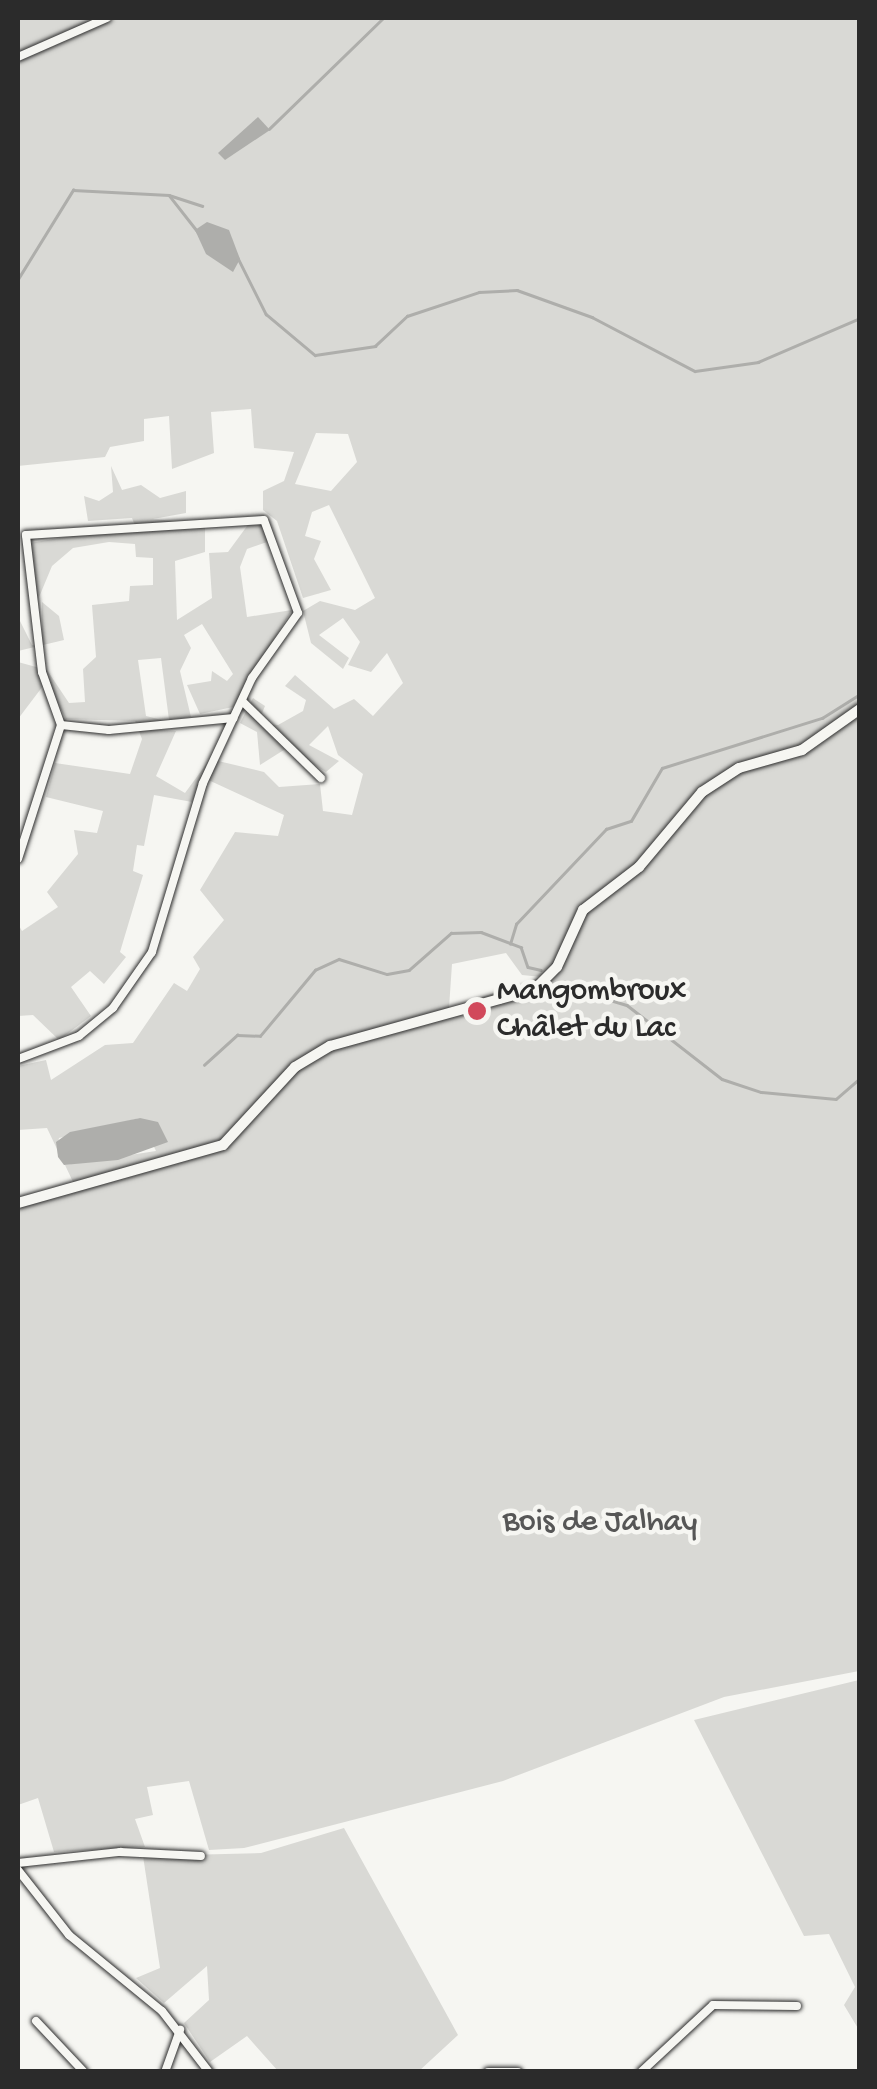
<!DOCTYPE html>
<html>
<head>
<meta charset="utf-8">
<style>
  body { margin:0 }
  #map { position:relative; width:877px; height:2089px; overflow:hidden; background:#f6f6f2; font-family:"Gochi Hand",sans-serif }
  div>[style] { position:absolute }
  .green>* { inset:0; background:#d9d9d5 }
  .water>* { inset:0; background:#aeaeab }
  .stream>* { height:2.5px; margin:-1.25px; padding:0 1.25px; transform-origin:1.25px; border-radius:1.25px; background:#aeaeab }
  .roads { filter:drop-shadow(0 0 2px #2b2b2b) drop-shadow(0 0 2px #2b2b2b) }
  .minor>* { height:8px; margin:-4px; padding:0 4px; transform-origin:4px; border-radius:4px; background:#f6f6f2 }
  .secondary>* { height:10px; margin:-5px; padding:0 5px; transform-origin:5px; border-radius:5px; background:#f6f6f2 }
  .dots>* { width:28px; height:28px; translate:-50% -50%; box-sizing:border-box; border:5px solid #f6f6f2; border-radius:50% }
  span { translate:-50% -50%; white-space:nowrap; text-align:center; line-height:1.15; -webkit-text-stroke:9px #f6f6f2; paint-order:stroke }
  .poi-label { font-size:32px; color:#2b2b2b }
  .left { translate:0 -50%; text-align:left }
  .park-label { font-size:32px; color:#565656 }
  .frame { position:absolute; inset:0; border:20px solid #2b2b2b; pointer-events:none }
</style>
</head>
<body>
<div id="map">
  <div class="green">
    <i style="clip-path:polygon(evenodd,18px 18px,859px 18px,859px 1671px,724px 1697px,503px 1781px,244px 1848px,209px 1850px,189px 1781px,147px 1787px,153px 1815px,135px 1819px,145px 1847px,54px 1852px,38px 1798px,18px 1805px,18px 1203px,74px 1184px,65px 1165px,156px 1151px,140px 1118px,59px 1138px,57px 1149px,47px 1128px,18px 1130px,18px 1066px,46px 1060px,51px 1080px,105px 1045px,133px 1043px,174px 983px,187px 991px,200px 969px,193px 957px,224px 920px,200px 890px,235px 832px,278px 836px,284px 815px,204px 778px,192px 802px,154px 795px,144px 846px,137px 845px,133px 871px,143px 875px,120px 952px,126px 957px,104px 984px,90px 971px,71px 987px,91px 1016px,59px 1040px,33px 1015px,18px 1016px,18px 924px,22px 931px,58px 907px,47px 892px,78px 854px,74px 830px,97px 833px,103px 811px,46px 797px,55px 763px,130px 774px,142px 739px,135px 721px,66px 719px,46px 682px,18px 719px,18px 662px,47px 670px,69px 703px,85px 702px,83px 669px,96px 657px,92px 605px,129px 601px,130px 586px,153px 585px,153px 558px,136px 557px,135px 544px,109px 542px,73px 548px,52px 566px,37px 602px,29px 543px,135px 526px,132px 518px,88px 521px,84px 496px,99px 501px,113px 492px,111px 466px,122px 490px,141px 485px,160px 498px,186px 491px,186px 513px,153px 519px,205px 524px,205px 552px,175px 561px,177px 620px,212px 598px,209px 553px,228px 552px,250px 522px,261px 523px,270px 541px,247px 549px,240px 567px,247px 617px,292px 610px,233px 707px,200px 714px,187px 685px,211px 681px,212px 671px,227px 681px,233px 674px,202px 624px,184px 635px,191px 648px,180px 671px,191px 717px,169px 720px,161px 658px,138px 660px,146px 716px,166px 721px,142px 729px,176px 731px,156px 776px,185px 793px,210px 759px,264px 772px,279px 787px,320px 784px,323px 811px,352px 815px,363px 774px,338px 755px,328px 726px,309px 745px,339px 761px,326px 772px,287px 748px,260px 765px,257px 732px,240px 723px,253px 698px,265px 706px,258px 723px,278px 725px,303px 711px,306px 700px,285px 686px,295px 675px,334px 709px,354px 699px,373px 716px,403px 683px,387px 653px,371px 672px,348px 665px,360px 642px,343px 618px,319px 635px,349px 658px,343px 669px,311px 643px,303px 611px,320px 601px,355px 610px,375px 598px,329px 505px,312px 512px,305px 536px,321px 541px,314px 559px,331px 590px,303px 598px,277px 521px,263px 510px,263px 491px,284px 481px,294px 452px,254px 448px,251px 409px,211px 412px,214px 453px,172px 469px,169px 416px,144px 419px,144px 441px,110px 447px,105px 457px,18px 466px,18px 18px,316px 433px,348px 434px,357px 462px,331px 491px,295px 484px,316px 433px,18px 18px,506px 953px,522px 975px,542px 977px,449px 1008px,452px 964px,506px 953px)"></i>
    <i style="clip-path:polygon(42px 602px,59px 616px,64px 640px,18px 651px,18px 617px,32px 645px,42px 644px)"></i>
    <i style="clip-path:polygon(859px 1680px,860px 1680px,859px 2030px,844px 2005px,855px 1987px,829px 1934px,804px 1936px,694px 1720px)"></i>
    <i style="clip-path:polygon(344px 1828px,458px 2035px,419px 2071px,278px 2071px,247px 2036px,210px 2062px,184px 2023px,209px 2000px,207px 1966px,164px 2003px,136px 1978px,160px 1968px,143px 1856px,261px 1853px)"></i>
  </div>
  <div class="water">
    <i style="clip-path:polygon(258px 117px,270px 130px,225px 160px,218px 153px)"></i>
    <i style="clip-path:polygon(207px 222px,229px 230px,240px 259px,233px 272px,206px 254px,195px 230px)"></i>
    <i style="clip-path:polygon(140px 1118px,158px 1122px,168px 1142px,118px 1160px,64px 1165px,58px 1157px,56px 1142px,70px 1132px)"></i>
  </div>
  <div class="stream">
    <i style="left:269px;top:129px;width:159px;rotate:-44.2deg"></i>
    <i style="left:169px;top:195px;width:35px;rotate:18deg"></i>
    <i style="left:238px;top:258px;width:63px;rotate:63.4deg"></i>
    <i style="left:266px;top:314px;width:64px;rotate:39.9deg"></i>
    <i style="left:315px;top:355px;width:61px;rotate:-8.5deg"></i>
    <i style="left:375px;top:346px;width:44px;rotate:-43.2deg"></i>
    <i style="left:407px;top:316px;width:76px;rotate:-18.4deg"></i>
    <i style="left:479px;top:292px;width:38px;rotate:-3deg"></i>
    <i style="left:517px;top:290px;width:80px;rotate:19.8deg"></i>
    <i style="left:592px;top:317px;width:116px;rotate:27.7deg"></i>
    <i style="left:695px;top:371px;width:64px;rotate:-8.1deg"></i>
    <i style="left:758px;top:362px;width:111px;rotate:-23.3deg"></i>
    <i style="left:18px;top:279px;width:105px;rotate:-58.3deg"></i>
    <i style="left:73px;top:190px;width:96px;rotate:3deg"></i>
    <i style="left:169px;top:195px;width:47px;rotate:51.9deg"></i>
    <i style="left:510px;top:944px;width:21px;rotate:-73deg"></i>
    <i style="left:516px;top:924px;width:131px;rotate:-46.5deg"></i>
    <i style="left:606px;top:829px;width:26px;rotate:-18deg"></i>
    <i style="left:631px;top:821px;width:61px;rotate:-59.7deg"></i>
    <i style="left:662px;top:768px;width:168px;rotate:-17.4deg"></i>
    <i style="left:822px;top:718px;width:45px;rotate:-32.3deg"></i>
    <i style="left:561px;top:985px;width:69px;rotate:16.9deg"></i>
    <i style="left:627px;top:1005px;width:120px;rotate:37.9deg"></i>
    <i style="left:722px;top:1079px;width:41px;rotate:18.4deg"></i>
    <i style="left:761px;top:1092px;width:75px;rotate:5.3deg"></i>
    <i style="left:836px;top:1099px;width:32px;rotate:-41deg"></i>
    <i style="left:204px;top:1065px;width:45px;rotate:-42.3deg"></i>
    <i style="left:237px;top:1035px;width:23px;rotate:2deg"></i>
    <i style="left:260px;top:1036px;width:86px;rotate:-50.2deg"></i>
    <i style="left:315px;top:970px;width:26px;rotate:-25deg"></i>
    <i style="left:339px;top:959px;width:50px;rotate:17.4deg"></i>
    <i style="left:387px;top:974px;width:22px;rotate:-10deg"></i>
    <i style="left:409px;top:970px;width:56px;rotate:-41.4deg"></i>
    <i style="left:451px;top:933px;width:30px;rotate:-2deg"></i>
    <i style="left:481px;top:932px;width:43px;rotate:20.6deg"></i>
    <i style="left:521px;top:947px;width:21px;rotate:71deg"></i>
    <i style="left:528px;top:967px;width:13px;rotate:13deg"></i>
  </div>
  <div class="roads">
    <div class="minor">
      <i style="left:18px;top:57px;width:97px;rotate:-23.7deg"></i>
      <i style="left:243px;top:702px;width:109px;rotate:44.3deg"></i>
      <i style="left:61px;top:725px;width:48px;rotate:5.9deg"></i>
      <i style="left:109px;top:730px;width:125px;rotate:-5.5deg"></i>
      <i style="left:18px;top:859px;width:141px;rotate:-72.2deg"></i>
      <i style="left:61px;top:725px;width:56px;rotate:-109.7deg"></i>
      <i style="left:42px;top:672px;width:138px;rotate:-96.7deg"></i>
      <i style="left:26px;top:535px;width:238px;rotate:-3.6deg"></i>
      <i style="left:264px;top:520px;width:99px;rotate:69.9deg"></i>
      <i style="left:298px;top:613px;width:80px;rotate:125.3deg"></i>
      <i style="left:252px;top:678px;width:116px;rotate:115deg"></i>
      <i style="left:203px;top:783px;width:177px;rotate:106.8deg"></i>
      <i style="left:152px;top:952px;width:68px;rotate:124.9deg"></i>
      <i style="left:113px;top:1008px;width:44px;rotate:140.5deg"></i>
      <i style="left:79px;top:1036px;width:65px;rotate:159.3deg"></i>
      <i style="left:18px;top:1863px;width:103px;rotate:-6.2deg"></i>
      <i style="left:120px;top:1852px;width:81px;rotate:2.8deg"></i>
      <i style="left:18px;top:1870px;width:83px;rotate:51.9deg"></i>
      <i style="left:69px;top:1935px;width:120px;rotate:39.3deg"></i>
      <i style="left:162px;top:2011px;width:77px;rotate:52.4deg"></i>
      <i style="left:36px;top:2021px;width:70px;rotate:46.7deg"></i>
      <i style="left:165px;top:2072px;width:45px;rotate:-70.3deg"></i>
      <i style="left:488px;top:2072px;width:30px"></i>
      <i style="left:641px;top:2072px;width:98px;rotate:-42.9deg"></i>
      <i style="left:713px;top:2005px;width:84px;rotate:0.7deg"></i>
    </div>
    <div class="secondary">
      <i style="left:18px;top:1203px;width:213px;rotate:-15.8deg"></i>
      <i style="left:223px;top:1145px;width:106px;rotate:-47.3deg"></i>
      <i style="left:295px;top:1067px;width:41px;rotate:-31deg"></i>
      <i style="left:330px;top:1046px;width:213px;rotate:-15.5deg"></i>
      <i style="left:535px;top:989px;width:31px;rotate:-45deg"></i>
      <i style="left:557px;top:967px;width:63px;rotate:-65.5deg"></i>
      <i style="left:583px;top:910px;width:71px;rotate:-37.5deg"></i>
      <i style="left:639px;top:867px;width:98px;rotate:-50deg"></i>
      <i style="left:702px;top:792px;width:44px;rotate:-33deg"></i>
      <i style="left:739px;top:768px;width:66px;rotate:-15.9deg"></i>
      <i style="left:802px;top:750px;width:71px;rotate:-35.3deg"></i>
    </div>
  </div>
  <div class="dots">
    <i style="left:477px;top:1011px;background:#d1495b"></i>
  </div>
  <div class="poi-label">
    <span class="left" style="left:497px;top:1011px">Mangombroux<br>Châlet du Lac</span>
  </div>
  <div class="park-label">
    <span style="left:600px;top:1523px">Bois de Jalhay</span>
  </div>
  <div class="frame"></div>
</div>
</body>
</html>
